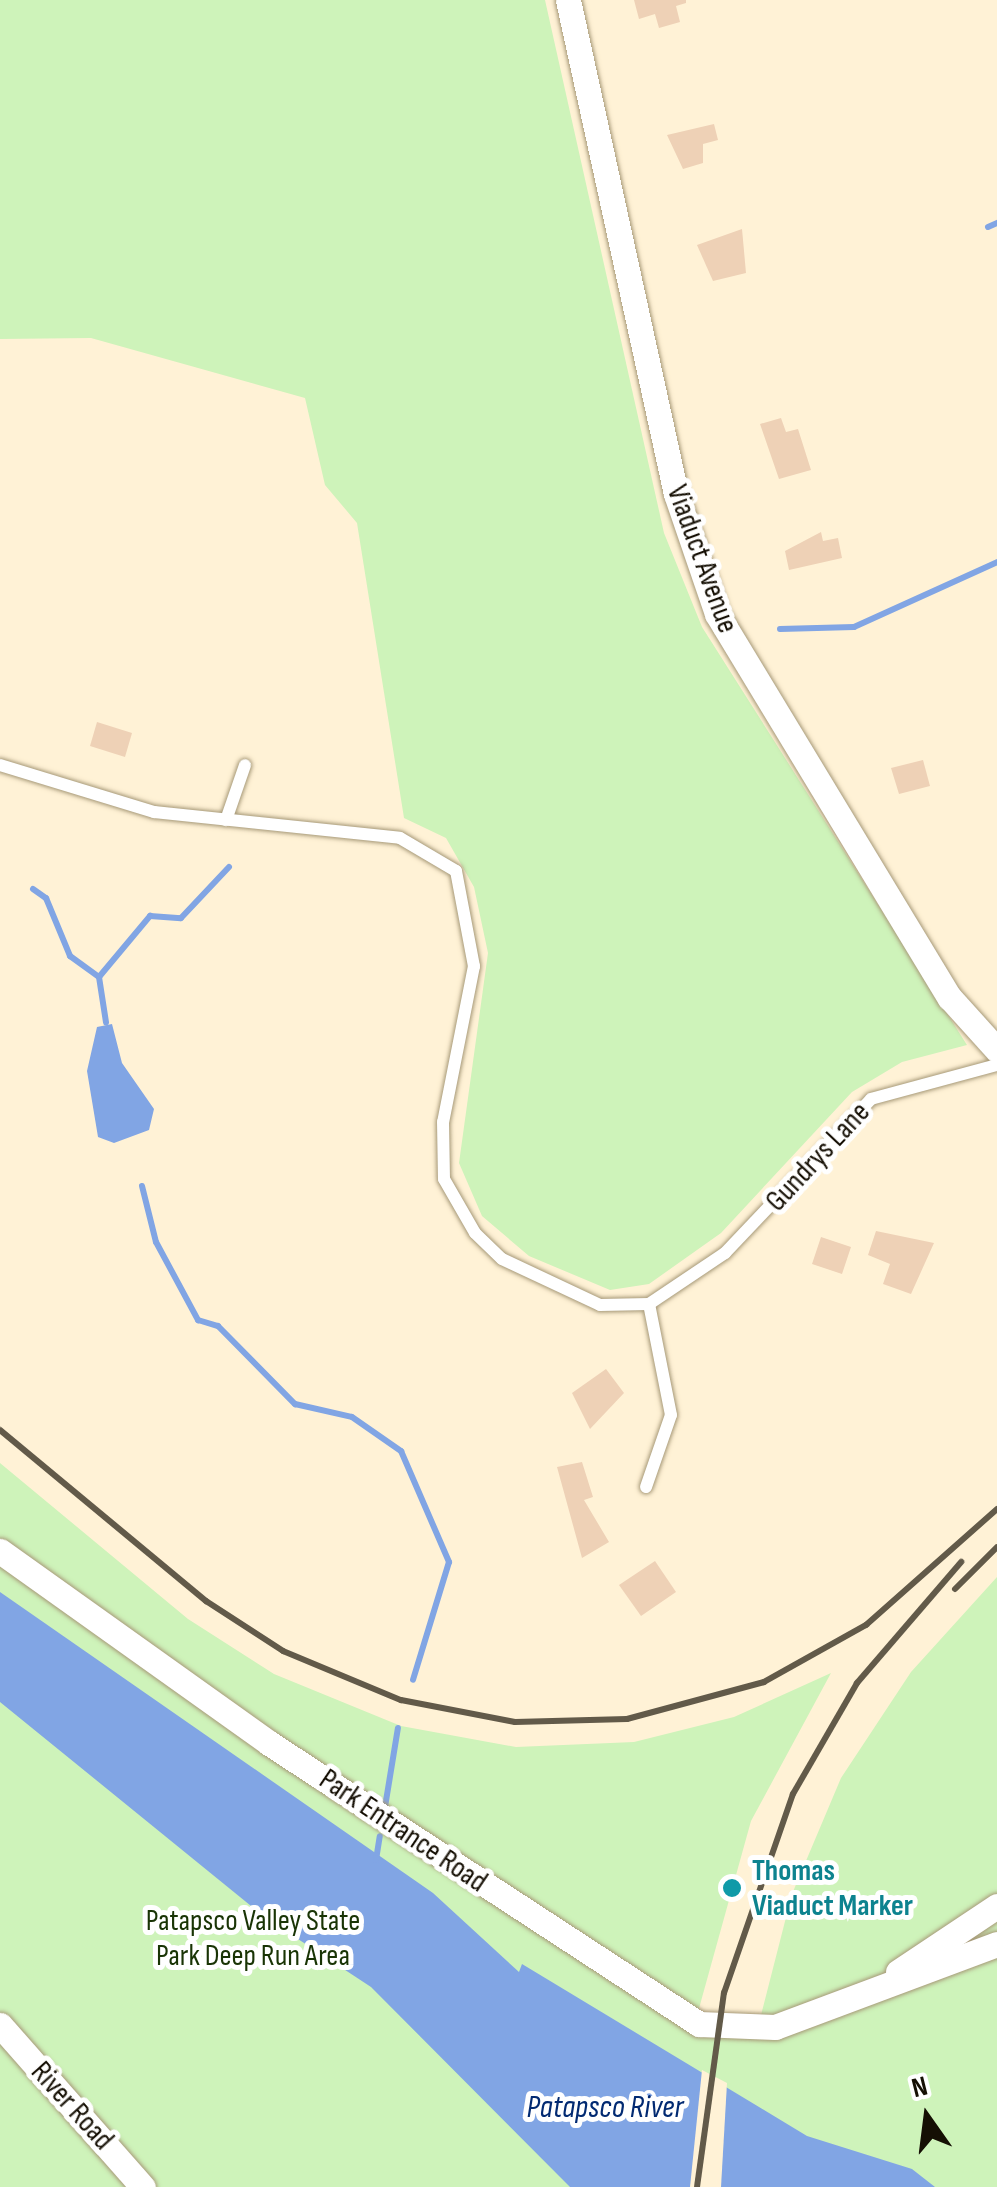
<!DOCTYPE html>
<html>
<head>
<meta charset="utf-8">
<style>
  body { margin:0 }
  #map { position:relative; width:997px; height:2187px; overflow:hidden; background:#fff2d6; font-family:"Sofia Sans Condensed",sans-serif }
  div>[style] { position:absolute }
  .green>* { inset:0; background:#cef3ba }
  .water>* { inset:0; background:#81a5e4 }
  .pier>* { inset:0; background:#fff2d6 }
  .stream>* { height:6px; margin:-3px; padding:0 3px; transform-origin:3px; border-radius:3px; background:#81a5e4 }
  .building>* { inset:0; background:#eed1b6 }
  .roads { filter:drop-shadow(0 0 2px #a79978) drop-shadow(0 0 2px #a79978) }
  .service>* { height:12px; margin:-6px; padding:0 6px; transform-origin:6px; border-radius:6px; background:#fff }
  .minor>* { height:25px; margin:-12.5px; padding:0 12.5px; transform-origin:12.5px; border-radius:12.5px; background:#fff }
  .rail>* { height:6px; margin:-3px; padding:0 3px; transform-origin:3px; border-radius:3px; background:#625a49 }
  .dots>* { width:28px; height:28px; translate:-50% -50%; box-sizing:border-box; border:5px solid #fff; border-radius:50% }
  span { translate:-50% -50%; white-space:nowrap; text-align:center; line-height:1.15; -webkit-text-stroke:10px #fff; paint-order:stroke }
  .street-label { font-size:30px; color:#150f04 }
  .culture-label { font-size:30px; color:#0d838f; font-weight:700 }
  .left { translate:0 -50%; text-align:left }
  .park-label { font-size:30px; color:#193405 }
  .water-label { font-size:32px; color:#022a72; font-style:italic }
  .north { position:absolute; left:877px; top:2067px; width:100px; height:100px; -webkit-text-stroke:8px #fff; paint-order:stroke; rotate:346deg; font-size:28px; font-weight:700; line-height:40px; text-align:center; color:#150f04 }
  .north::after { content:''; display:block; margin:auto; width:35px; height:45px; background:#150f04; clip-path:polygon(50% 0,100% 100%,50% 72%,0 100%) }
</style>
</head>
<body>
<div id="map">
  <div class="green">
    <i style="clip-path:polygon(0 0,545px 0,664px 533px,702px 627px,967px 1045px,902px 1062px,852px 1092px,721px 1233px,649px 1284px,610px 1290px,529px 1256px,482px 1216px,459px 1163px,488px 953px,474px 887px,446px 838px,404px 818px,357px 523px,325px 485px,305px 398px,91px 338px,0 339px)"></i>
    <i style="clip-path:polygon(0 1463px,188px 1619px,274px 1674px,401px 1726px,516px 1747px,634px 1742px,734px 1717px,831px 1673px,751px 1821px,698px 2012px,760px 2019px,792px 1894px,841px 1778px,911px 1672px,997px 1577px,997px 2187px,0 2187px)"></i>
  </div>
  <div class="water">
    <i style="clip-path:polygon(112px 1024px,122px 1063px,154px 1109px,149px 1130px,114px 1143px,98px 1137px,87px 1071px,97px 1027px)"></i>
    <i style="clip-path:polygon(0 1592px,433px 1893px,519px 1972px,522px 1964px,807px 2136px,912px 2169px,935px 2187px,570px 2187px,371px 1987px,266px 1918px,0 1702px)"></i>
  </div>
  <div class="pier">
    <i style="clip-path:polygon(702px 2070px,727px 2083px,721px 2187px,690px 2187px)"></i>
  </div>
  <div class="stream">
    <i style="left:988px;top:227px;width:10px;rotate:-24deg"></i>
    <i style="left:780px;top:629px;width:74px;rotate:-1.5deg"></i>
    <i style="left:854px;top:627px;width:157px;rotate:-24.4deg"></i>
    <i style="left:33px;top:889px;width:16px;rotate:35deg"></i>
    <i style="left:46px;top:898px;width:63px;rotate:67.5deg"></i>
    <i style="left:70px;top:956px;width:36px;rotate:36deg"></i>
    <i style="left:99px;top:977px;width:46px;rotate:81.2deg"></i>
    <i style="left:99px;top:977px;width:80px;rotate:-50.1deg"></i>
    <i style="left:150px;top:916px;width:31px;rotate:4deg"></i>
    <i style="left:181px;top:918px;width:70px;rotate:-46.7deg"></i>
    <i style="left:142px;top:1186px;width:58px;rotate:76deg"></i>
    <i style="left:156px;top:1242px;width:89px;rotate:61.7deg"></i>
    <i style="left:198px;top:1320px;width:21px;rotate:17deg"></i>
    <i style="left:218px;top:1326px;width:110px;rotate:45.4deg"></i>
    <i style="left:295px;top:1404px;width:58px;rotate:12.8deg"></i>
    <i style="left:352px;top:1417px;width:60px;rotate:34.8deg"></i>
    <i style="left:401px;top:1451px;width:121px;rotate:66.6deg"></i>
    <i style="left:449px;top:1562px;width:123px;rotate:107deg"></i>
    <i style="left:385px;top:1807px;width:80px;rotate:-80.7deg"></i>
    <i style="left:376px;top:1860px;width:24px;rotate:-81deg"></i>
  </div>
  <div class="building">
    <i style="clip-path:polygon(634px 0,686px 0,686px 3px,676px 6px,680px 22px,659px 28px,655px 14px,639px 19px)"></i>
    <i style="clip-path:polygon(714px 124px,718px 140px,703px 144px,703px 163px,683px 169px,667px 135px)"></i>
    <i style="clip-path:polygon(742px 229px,746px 273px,713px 281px,697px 245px)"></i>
    <i style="clip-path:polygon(781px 418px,786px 432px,798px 429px,811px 470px,779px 479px,760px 424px)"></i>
    <i style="clip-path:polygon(821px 532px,823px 541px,838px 538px,842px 558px,789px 570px,785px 551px)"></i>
    <i style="clip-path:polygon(97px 722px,132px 733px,125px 757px,90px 746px)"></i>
    <i style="clip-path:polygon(923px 760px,930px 786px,899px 794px,891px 768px)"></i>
    <i style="clip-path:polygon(876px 1231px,934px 1243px,911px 1294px,883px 1284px,890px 1264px,868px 1255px)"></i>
    <i style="clip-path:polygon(821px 1237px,851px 1247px,842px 1274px,812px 1264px)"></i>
    <i style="clip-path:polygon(606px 1369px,624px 1393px,590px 1429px,572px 1393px)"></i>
    <i style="clip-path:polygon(582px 1462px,593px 1497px,584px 1500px,609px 1542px,582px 1558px,557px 1467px)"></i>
    <i style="clip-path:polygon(655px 1561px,676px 1592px,641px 1616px,619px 1585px)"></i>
  </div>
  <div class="roads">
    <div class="service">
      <i style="left:0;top:765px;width:161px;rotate:17deg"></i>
      <i style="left:154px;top:812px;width:247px;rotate:6deg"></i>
      <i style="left:400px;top:838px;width:65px;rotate:30.5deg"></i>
      <i style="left:456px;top:871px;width:97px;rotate:79.3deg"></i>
      <i style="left:474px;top:966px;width:159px;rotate:101.2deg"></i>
      <i style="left:443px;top:1122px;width:57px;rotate:89deg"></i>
      <i style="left:444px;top:1179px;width:62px;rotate:60.1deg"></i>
      <i style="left:475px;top:1233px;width:37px;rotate:44deg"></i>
      <i style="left:502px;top:1259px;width:108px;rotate:25.1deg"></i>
      <i style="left:600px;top:1305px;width:49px;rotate:-1.2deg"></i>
      <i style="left:649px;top:1304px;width:92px;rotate:-33.9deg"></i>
      <i style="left:725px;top:1253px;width:212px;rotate:-46.5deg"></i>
      <i style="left:871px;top:1099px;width:131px;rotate:-15.1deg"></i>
      <i style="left:226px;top:820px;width:58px;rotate:-70.9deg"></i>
      <i style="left:646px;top:1487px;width:76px;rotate:-70.9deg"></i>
      <i style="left:671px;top:1415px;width:113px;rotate:-101.2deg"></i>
    </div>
    <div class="minor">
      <i style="left:568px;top:0;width:506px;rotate:77.67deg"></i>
      <i style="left:676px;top:494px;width:127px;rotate:71.1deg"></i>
      <i style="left:717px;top:614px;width:449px;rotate:58.8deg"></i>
      <i style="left:950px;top:998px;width:70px;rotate:47.9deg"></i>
      <i style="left:0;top:1551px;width:330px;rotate:35.5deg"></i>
      <i style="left:269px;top:1743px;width:514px;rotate:33.16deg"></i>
      <i style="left:699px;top:2024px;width:76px;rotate:2.3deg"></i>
      <i style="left:775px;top:2027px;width:237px;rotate:-20.5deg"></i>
      <i style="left:898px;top:1972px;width:119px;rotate:-33.7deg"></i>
      <i style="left:0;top:2025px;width:216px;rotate:48.6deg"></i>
    </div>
  </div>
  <div class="rail">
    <i style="left:0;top:1430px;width:268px;rotate:39.7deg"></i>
    <i style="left:206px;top:1601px;width:92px;rotate:33deg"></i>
    <i style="left:283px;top:1651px;width:128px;rotate:22.6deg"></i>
    <i style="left:401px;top:1700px;width:116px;rotate:10.9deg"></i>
    <i style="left:515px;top:1722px;width:112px;rotate:-1.5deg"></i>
    <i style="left:627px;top:1719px;width:142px;rotate:-15.1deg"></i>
    <i style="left:764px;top:1682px;width:117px;rotate:-29.2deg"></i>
    <i style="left:866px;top:1625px;width:175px;rotate:-41.5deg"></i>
    <i style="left:955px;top:1589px;width:59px;rotate:-45deg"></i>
    <i style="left:697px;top:2187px;width:196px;rotate:-82.1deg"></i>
    <i style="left:724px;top:1993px;width:211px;rotate:-70.9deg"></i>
    <i style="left:793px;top:1794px;width:128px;rotate:-60deg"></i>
    <i style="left:857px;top:1683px;width:160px;rotate:-49.3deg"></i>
  </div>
  <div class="dots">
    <i style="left:732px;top:1888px;background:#0f9aa8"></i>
  </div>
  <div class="street-label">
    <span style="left:702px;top:559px;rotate:70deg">Viaduct Avenue</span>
    <span style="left:818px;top:1157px;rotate:-47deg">Gundrys Lane</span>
    <span style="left:403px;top:1831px;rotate:34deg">Park Entrance Road</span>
    <span style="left:72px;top:2106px;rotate:48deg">River Road</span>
  </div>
  <div class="culture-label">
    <span class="left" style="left:752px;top:1888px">Thomas<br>Viaduct Marker</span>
  </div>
  <div class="park-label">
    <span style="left:253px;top:1938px">Patapsco Valley State<br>Park Deep Run Area</span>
  </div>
  <div class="water-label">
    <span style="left:605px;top:2108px">Patapsco River</span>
  </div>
  <div class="north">N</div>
</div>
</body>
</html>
